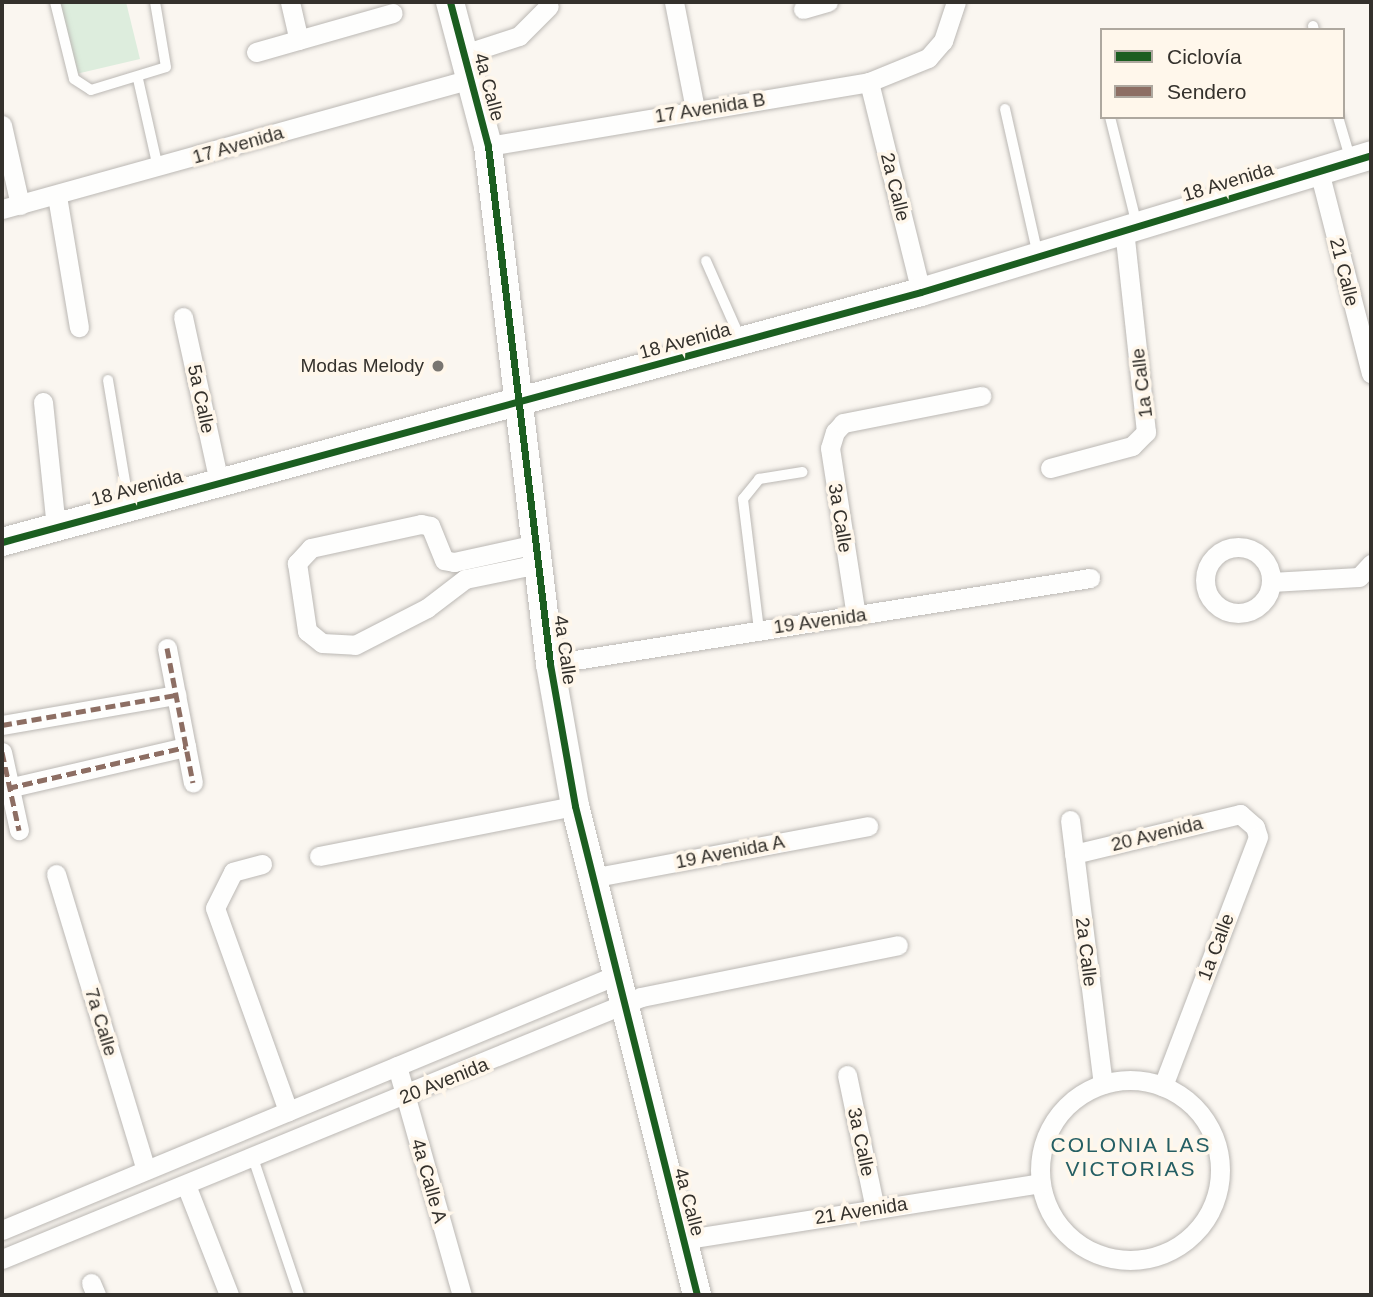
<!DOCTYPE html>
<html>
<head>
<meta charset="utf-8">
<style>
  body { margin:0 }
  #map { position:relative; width:1373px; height:1297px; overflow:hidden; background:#faf6f0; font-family:Arial,sans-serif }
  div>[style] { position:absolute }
  .green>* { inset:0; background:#ddeddd }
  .roads { filter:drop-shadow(0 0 2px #bbb8b4) drop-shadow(0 0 2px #bbb8b4) }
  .lane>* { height:10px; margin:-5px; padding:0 5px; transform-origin:5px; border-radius:5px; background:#fefefd }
  .street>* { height:19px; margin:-9.5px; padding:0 9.5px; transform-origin:9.5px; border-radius:9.5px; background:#fefefd }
  .street>.ring { margin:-9.5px; padding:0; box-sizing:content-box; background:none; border:19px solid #fefefd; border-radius:50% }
  .secondary>* { height:28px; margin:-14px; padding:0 14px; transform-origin:14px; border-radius:14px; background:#fefefd }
  .quiet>* { height:5px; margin-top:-2.5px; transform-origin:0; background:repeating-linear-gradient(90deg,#8d6e63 0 10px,transparent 0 15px) }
  .cycleway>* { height:7px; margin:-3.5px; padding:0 3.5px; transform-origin:3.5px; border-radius:3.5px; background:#1b5e20 }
  .dots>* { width:19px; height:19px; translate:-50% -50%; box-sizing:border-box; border:4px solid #fff7eb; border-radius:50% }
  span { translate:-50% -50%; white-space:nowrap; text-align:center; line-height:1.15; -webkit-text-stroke:7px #fff7eb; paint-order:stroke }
  .street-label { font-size:19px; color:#34312c }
  .poi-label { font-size:19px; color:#34312c }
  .right { translate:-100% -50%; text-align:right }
  .neighbourhood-label { font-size:21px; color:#255f64; letter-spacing:2px }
  .frame { position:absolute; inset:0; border:4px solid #34312c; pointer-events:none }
  .legend { position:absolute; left:1100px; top:28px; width:245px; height:91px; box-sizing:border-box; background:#fff7eb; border:2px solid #aea89f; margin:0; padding:9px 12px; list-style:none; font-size:21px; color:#34312c }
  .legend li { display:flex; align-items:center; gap:14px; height:35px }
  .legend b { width:35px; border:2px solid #aea89f }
</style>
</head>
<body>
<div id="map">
  <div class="green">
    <i style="clip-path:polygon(58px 2px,126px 2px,140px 59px,76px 74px)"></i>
  </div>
  <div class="roads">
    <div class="lane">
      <i style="left:55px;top:2px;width:79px;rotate:76.1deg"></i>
      <i style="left:74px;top:79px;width:20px;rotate:33deg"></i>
      <i style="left:91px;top:90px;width:78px;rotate:-17deg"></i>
      <i style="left:166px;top:67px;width:66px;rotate:-99.6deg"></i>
      <i style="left:1313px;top:26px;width:4px;rotate:76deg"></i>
      <i style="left:138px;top:79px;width:91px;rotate:77.3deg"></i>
      <i style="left:1005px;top:109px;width:150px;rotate:77.3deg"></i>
      <i style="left:1110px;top:117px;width:111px;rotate:76deg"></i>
      <i style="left:1338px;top:117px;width:46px;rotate:73.5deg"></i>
      <i style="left:706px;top:261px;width:86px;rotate:66.1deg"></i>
      <i style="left:108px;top:380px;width:128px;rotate:80.5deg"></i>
      <i style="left:759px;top:630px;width:132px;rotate:-97deg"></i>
      <i style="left:743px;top:499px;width:26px;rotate:-51deg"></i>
      <i style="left:759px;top:479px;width:44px;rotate:-9.2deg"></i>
      <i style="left:253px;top:1158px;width:145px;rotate:71.4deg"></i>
    </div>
    <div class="street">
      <i style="left:290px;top:2px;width:39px;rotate:77deg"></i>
      <i style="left:674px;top:2px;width:109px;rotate:78.9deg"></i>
      <i style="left:803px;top:9px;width:26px;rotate:-16deg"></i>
      <i style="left:256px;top:52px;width:142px;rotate:-15.9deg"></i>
      <i style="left:464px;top:54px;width:58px;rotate:-18.1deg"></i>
      <i style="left:519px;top:36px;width:42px;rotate:-45deg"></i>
      <i style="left:869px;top:82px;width:216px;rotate:76.1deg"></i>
      <i style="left:2px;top:125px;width:82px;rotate:77.3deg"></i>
      <i style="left:488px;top:146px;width:386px;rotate:-9.5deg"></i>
      <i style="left:869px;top:82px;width:64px;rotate:-22.1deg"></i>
      <i style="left:928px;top:58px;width:23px;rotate:-49deg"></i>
      <i style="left:943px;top:41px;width:41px;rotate:-71.6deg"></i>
      <i style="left:1319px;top:171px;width:209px;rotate:75.6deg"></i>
      <i style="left:57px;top:196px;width:133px;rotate:80.5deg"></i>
      <i style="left:2px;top:209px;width:490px;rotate:-15.5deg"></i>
      <i style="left:183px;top:317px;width:169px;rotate:77.7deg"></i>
      <i style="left:43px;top:402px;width:126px;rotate:84.1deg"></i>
      <i style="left:1050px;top:468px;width:85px;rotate:-15deg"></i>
      <i style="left:1132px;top:446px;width:20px;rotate:-45deg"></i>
      <i style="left:1146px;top:432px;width:203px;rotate:-96.2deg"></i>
      <i style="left:536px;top:544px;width:84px;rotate:167.6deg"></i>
      <i style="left:454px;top:562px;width:10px;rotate:-169deg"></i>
      <i style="left:444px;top:560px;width:37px;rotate:-112deg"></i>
      <i style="left:430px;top:526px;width:9px;rotate:-167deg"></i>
      <i style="left:421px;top:524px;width:113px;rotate:167.7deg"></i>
      <i style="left:311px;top:548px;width:21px;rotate:133deg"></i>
      <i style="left:297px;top:563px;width:69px;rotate:81.6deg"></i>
      <i style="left:307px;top:631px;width:19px;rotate:39deg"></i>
      <i style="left:322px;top:643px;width:33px;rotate:3deg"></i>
      <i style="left:355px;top:645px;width:81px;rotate:-27.2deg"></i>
      <i style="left:427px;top:608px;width:48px;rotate:-37.3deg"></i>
      <i style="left:465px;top:579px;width:75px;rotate:-11.6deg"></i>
      <i class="ring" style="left:1205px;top:547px;width:47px;height:47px"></i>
      <i style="left:1271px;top:582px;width:88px;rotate:-3.3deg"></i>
      <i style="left:1359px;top:577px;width:18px;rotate:-47deg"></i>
      <i style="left:856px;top:616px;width:170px;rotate:-98.8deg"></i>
      <i style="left:830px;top:448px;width:17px;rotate:-73deg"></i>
      <i style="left:835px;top:432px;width:12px;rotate:-48deg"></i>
      <i style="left:843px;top:423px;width:141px;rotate:-11.1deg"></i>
      <i style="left:167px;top:648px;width:137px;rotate:79.1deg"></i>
      <i style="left:550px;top:664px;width:547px;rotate:-9.05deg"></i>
      <i style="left:2px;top:725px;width:177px;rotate:-9.8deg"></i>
      <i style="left:2px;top:752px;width:80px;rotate:77.7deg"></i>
      <i style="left:8px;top:788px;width:183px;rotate:-13deg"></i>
      <i style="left:1070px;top:820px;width:266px;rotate:82.9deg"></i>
      <i style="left:1074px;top:854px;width:171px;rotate:-13.5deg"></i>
      <i style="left:1240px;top:814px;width:20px;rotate:41deg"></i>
      <i style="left:1255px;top:827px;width:10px;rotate:73deg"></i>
      <i style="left:1258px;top:837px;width:267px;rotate:110.9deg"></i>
      <i style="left:319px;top:856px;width:261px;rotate:-11.1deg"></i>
      <i style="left:262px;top:864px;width:30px;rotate:165deg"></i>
      <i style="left:233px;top:872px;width:40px;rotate:116.6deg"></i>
      <i style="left:215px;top:908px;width:216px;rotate:70.2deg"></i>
      <i style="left:56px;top:874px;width:309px;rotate:73.1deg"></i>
      <i style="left:591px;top:878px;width:282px;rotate:-10.6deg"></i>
      <i style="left:397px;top:1066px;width:238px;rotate:74.2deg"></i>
      <i style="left:847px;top:1075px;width:137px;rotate:78.2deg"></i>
      <i class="ring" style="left:1040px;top:1080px;width:161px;height:161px"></i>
      <i style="left:186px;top:1185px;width:118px;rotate:68.6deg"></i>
      <i style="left:2px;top:1230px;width:663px;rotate:-22.54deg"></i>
      <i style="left:682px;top:1240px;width:363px;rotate:-9deg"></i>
      <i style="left:2px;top:1259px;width:691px;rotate:-22.29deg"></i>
      <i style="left:641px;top:997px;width:262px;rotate:-11.4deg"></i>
      <i style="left:91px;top:1283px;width:13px;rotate:67deg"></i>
    </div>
    <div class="secondary">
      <i style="left:450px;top:2px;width:149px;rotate:75.2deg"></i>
      <i style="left:488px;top:146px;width:522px;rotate:83.17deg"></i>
      <i style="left:550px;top:664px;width:144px;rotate:80deg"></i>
      <i style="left:575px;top:806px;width:504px;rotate:75.99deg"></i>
      <i style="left:2px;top:542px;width:952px;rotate:-15.22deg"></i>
      <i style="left:921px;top:292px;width:470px;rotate:-16.9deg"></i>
    </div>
  </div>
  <div class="quiet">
    <i style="left:167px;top:648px;width:137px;rotate:79.1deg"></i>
    <i style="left:2px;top:725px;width:177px;rotate:-9.8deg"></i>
    <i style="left:2px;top:752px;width:80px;rotate:77.7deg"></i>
    <i style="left:8px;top:788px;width:183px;rotate:-13deg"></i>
  </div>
  <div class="cycleway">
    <i style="left:450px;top:2px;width:149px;rotate:75.2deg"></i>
    <i style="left:488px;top:146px;width:522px;rotate:83.17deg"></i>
    <i style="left:550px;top:664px;width:144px;rotate:80deg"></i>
    <i style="left:575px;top:806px;width:504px;rotate:75.99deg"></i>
    <i style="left:2px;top:542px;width:952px;rotate:-15.22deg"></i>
    <i style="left:921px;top:292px;width:470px;rotate:-16.9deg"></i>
  </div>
  <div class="dots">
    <i style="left:438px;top:366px;background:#797671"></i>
  </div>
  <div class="street-label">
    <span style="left:489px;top:87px;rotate:75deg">4a Calle</span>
    <span style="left:710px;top:108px;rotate:-9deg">17 Avenida B</span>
    <span style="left:238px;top:145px;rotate:-16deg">17 Avenida</span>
    <span style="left:1228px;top:182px;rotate:-17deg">18 Avenida</span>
    <span style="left:895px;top:187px;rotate:76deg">2a Calle</span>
    <span style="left:1344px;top:272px;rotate:76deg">21 Calle</span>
    <span style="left:685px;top:341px;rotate:-15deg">18 Avenida</span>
    <span style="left:1142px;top:383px;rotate:-97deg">1a Calle</span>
    <span style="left:201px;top:399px;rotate:78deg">5a Calle</span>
    <span style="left:137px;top:488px;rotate:-15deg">18 Avenida</span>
    <span style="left:840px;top:518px;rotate:81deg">3a Calle</span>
    <span style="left:820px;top:621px;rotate:-8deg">19 Avenida</span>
    <span style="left:565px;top:650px;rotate:82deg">4a Calle</span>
    <span style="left:1157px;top:834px;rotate:-14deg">20 Avenida</span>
    <span style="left:730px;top:852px;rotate:-11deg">19 Avenida A</span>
    <span style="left:1216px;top:947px;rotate:-69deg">1a Calle</span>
    <span style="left:1086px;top:952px;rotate:83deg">2a Calle</span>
    <span style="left:101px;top:1022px;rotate:73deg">7a Calle</span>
    <span style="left:444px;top:1081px;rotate:-22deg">20 Avenida</span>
    <span style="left:861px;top:1142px;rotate:78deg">3a Calle</span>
    <span style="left:429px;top:1181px;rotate:74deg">4a Calle A</span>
    <span style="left:689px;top:1202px;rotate:75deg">4a Calle</span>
    <span style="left:861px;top:1211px;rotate:-9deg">21 Avenida</span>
  </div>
  <div class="poi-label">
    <span class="right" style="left:424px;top:366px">Modas Melody</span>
  </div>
  <div class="neighbourhood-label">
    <span style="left:1131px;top:1157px">COLONIA LAS<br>VICTORIAS</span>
  </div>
  <div class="frame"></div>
  <ul class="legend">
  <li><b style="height:9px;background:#1b5e20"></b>Ciclovía</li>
  <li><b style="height:9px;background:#8d6e63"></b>Sendero</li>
  </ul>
</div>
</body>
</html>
